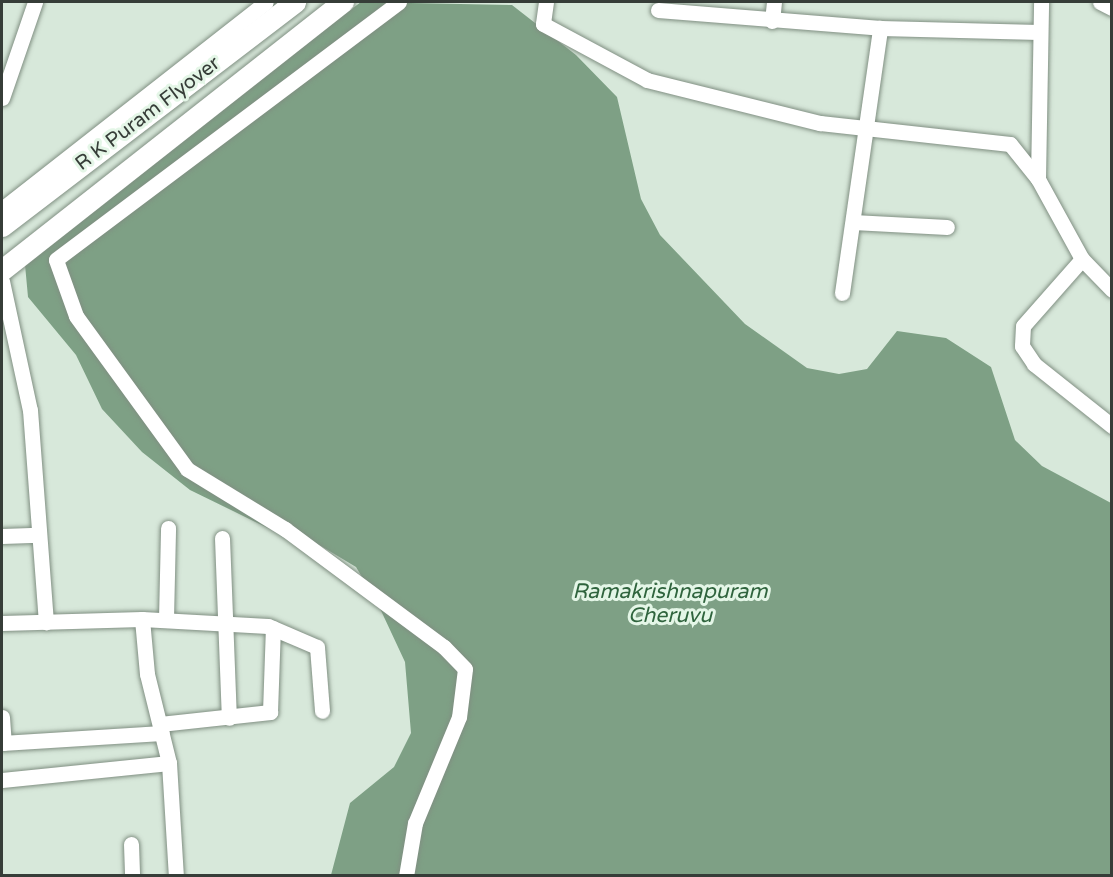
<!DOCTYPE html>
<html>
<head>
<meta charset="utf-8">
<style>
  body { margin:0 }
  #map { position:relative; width:1113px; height:877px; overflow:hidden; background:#d7e8da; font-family:"Varela Round",sans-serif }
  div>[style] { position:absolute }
  .water>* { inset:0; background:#7ea085 }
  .roads { filter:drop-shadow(0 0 2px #808f82) drop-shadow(0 0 2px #808f82) }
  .street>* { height:15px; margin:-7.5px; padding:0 7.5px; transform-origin:7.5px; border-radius:7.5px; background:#fff }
  .secondary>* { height:21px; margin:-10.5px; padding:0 10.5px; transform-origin:10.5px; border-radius:10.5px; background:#fff }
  span { translate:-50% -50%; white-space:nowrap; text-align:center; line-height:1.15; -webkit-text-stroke:6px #e4f6e7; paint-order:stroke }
  .street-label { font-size:20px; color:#363d38 }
  .water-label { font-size:21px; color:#2f643d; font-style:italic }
  .frame { position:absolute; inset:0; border:3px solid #363d38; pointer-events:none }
</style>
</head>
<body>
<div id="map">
  <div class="water">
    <i style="clip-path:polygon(361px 2px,512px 5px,576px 55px,617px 97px,641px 199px,660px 235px,745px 324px,807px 368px,839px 374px,867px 369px,897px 331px,946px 338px,991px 367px,1015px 440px,1042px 466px,1111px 503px,1111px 875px,331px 875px,350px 803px,394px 767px,411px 733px,405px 662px,377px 602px,356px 567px,321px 546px,270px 529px,190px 490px,142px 452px,102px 409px,76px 355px,28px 297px,24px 254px)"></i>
  </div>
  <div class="roads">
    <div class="street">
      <i style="left:399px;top:2px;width:429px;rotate:143.1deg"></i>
      <i style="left:56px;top:260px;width:59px;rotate:70.3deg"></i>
      <i style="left:76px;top:316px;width:189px;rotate:54deg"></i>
      <i style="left:187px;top:469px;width:115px;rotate:31.5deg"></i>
      <i style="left:285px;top:529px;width:198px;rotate:36.6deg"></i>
      <i style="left:444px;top:647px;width:30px;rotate:46deg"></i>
      <i style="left:465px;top:669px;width:48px;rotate:97.1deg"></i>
      <i style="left:459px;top:717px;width:115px;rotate:112.5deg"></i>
      <i style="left:415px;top:823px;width:54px;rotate:99.6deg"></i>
      <i style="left:546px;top:2px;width:22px;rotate:98deg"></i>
      <i style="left:543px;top:24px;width:118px;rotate:28.3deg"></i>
      <i style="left:647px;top:80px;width:178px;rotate:14deg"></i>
      <i style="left:820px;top:123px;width:191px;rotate:6.3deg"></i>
      <i style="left:1010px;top:144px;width:45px;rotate:51.3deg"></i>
      <i style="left:1038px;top:179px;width:91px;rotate:61.2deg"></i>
      <i style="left:1082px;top:259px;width:43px;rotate:45.9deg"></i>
      <i style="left:1100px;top:2px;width:13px;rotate:27deg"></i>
      <i style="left:658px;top:10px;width:223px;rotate:4.6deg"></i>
      <i style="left:880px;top:28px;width:159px;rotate:1.4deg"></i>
      <i style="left:772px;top:21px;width:19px;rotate:-84deg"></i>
      <i style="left:2px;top:98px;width:102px;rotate:-71deg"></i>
      <i style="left:1038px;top:179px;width:177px;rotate:-89deg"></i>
      <i style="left:2px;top:209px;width:335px;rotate:-38.1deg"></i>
      <i style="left:853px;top:222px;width:94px;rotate:3deg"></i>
      <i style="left:1082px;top:259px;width:89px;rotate:131.4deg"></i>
      <i style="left:1023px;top:326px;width:20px;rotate:93deg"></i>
      <i style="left:1022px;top:346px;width:22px;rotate:56deg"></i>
      <i style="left:1034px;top:364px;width:100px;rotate:38.5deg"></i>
      <i style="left:2px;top:281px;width:132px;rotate:77.8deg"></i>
      <i style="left:30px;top:410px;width:213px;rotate:85.7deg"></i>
      <i style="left:842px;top:293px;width:268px;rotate:-81.8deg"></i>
      <i style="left:2px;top:536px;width:36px;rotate:-2deg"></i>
      <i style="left:222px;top:538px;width:180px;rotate:87.8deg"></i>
      <i style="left:142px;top:619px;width:55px;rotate:84.8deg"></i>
      <i style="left:147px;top:674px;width:92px;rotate:76.1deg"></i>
      <i style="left:169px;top:763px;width:113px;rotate:86.5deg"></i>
      <i style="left:166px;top:619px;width:91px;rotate:-88.7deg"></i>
      <i style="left:2px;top:623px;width:140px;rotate:-1.6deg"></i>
      <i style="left:142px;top:619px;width:126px;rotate:3.2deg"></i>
      <i style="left:268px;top:626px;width:53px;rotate:23.2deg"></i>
      <i style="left:317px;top:647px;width:64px;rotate:85.5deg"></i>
      <i style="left:2px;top:717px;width:26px;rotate:86deg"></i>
      <i style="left:160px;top:724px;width:111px;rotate:-6.2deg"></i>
      <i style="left:270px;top:712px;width:84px;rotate:-88deg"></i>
      <i style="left:2px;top:743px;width:160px;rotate:-3.6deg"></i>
      <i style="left:2px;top:780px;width:168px;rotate:-5.8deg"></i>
      <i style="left:131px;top:844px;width:32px;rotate:88deg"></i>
    </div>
    <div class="secondary">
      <i style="left:2px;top:226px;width:369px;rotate:-37.4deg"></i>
      <i style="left:2px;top:270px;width:434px;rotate:-38.2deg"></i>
    </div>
  </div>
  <div class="street-label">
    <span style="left:148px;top:114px;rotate:-37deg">R K Puram Flyover</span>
  </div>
  <div class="water-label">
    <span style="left:670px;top:604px">Ramakrishnapuram<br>Cheruvu</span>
  </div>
  <div class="frame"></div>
</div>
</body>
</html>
